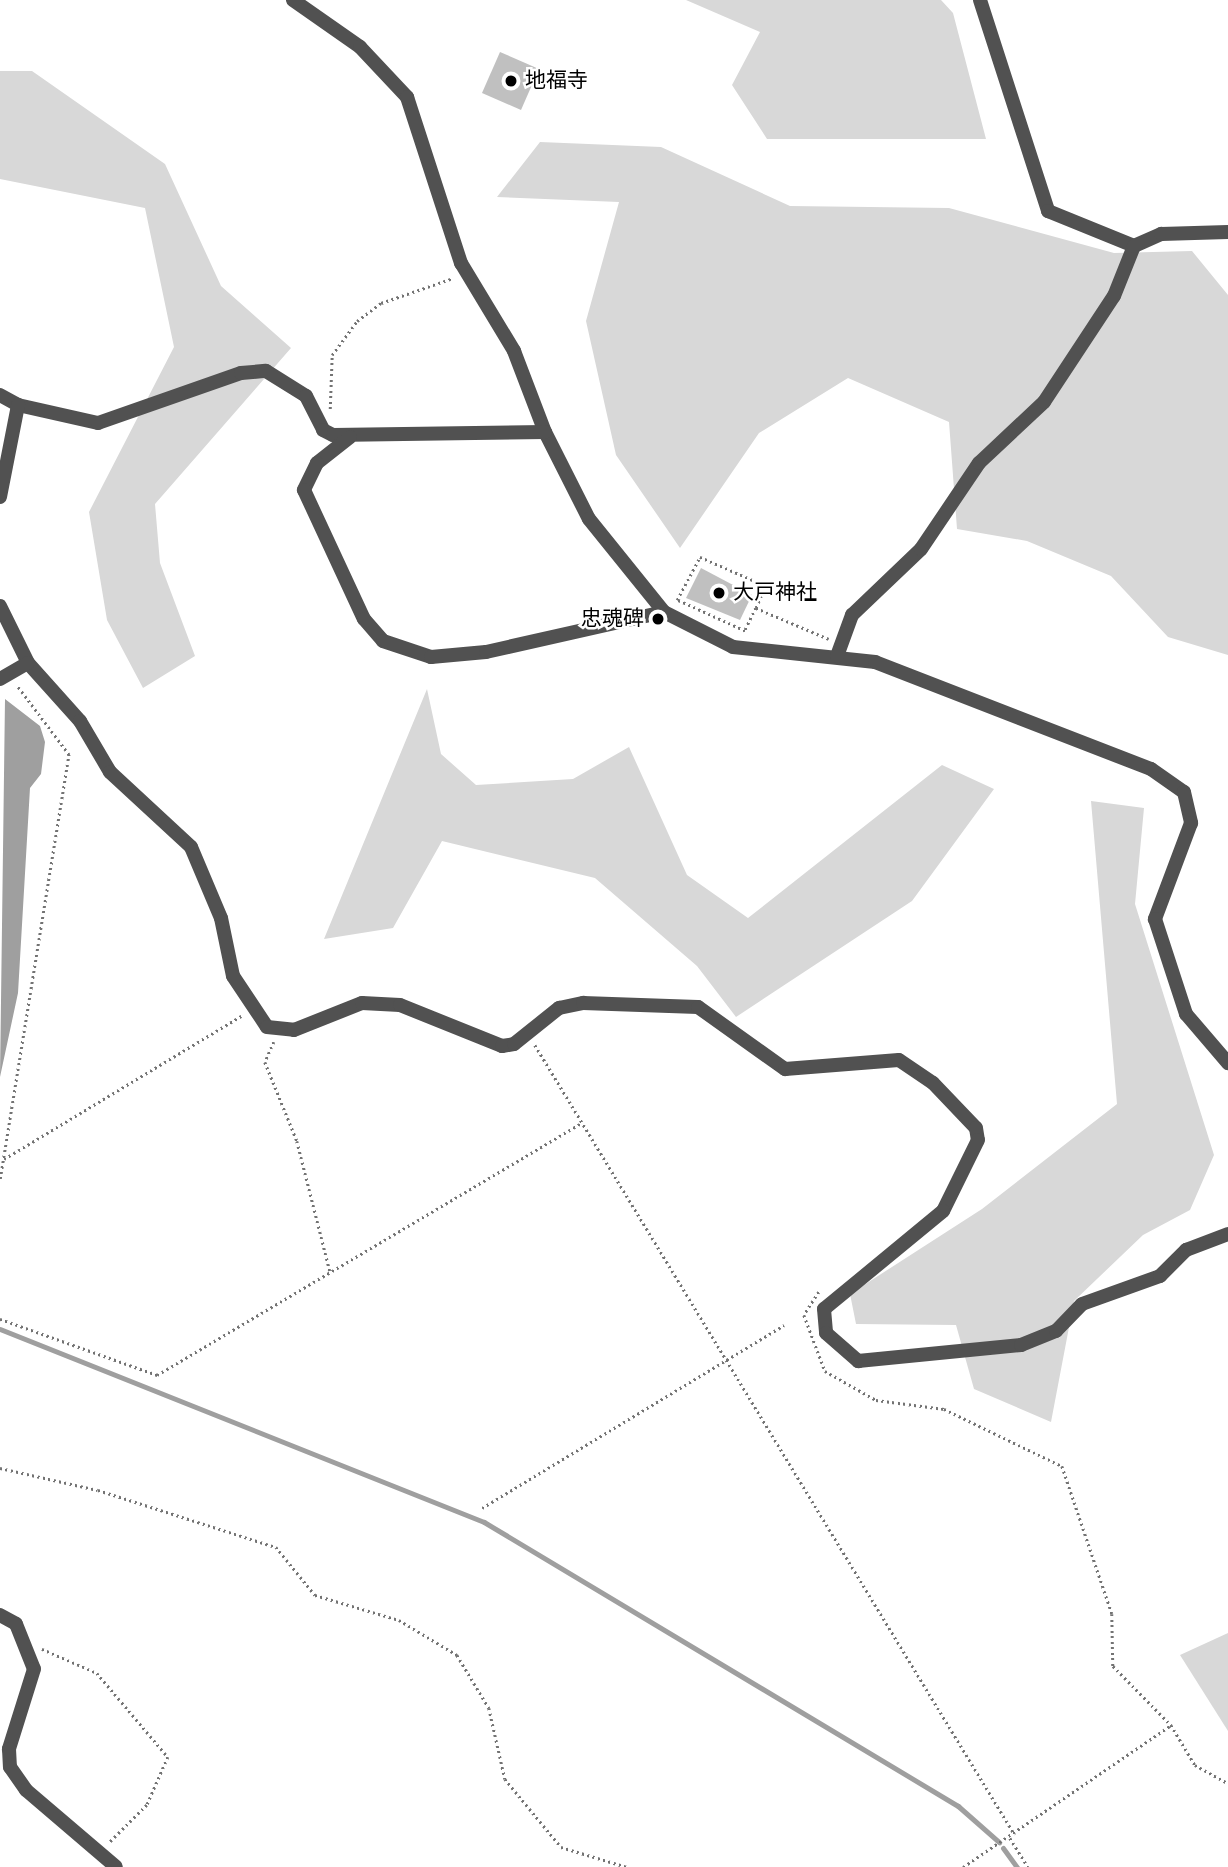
<!DOCTYPE html>
<html>
<head>
<meta charset="utf-8">
<style>
  body { margin:0 }
  #map { position:relative; width:1228px; height:1867px; overflow:hidden; background:#fff; font-family:"Varela Round","Noto Sans JP",sans-serif }
  div>[style] { position:absolute }
  .green>* { inset:0; background:#d8d8d8 }
  .water>* { inset:0; background:#9f9f9f }
  .stream>* { height:5px; margin:-2.5px; padding:0 2.5px; transform-origin:2.5px; border-radius:2.5px; background:#9f9f9f }
  .building>* { inset:0; background:#c0c0c0 }
  .path>* { height:2.5px; margin-top:-1.25px; transform-origin:0; background:repeating-linear-gradient(90deg,#737373 0 2px,transparent 0 5.5px) }
  .street>* { height:14px; margin:-7px; padding:0 7px; transform-origin:7px; border-radius:7px; background:#515151 }
  .dots>* { width:19px; height:19px; translate:-50% -50%; box-sizing:border-box; border:4px solid #fff; border-radius:50% }
  span { translate:-50% -50%; white-space:nowrap; text-align:center; line-height:1.15; -webkit-text-stroke:5px #fff; paint-order:stroke }
  .poi-label { font-size:21px; color:#000 }
  .left { translate:0 -50%; text-align:left }
  .right { translate:-100% -50%; text-align:right }
</style>
</head>
<body>
<div id="map">
  <div class="green">
    <i style="clip-path:polygon(686px 0,941px 0,953px 13px,986px 139px,767px 139px,732px 85px,760px 32px)"></i>
    <i style="clip-path:polygon(0 71px,32px 71px,165px 164px,221px 286px,291px 348px,155px 504px,160px 563px,195px 656px,143px 688px,107px 620px,89px 512px,174px 347px,145px 208px,0 179px)"></i>
    <i style="clip-path:polygon(540px 142px,661px 147px,790px 206px,949px 208px,1114px 253px,1192px 251px,1228px 295px,1228px 655px,1168px 637px,1111px 576px,1027px 541px,957px 529px,949px 422px,848px 378px,759px 433px,680px 548px,616px 455px,586px 321px,619px 202px,497px 197px)"></i>
    <i style="clip-path:polygon(427px 689px,441px 754px,476px 785px,573px 779px,629px 747px,687px 875px,748px 918px,942px 765px,994px 789px,912px 901px,736px 1017px,697px 966px,595px 878px,442px 841px,393px 928px,324px 939px)"></i>
    <i style="clip-path:polygon(1091px 801px,1144px 808px,1135px 904px,1214px 1155px,1190px 1210px,1143px 1235px,1074px 1301px,1051px 1422px,974px 1389px,956px 1325px,856px 1324px,850px 1294px,982px 1209px,1117px 1104px)"></i>
    <i style="clip-path:polygon(1228px 1633px,1228px 1731px,1180px 1655px)"></i>
  </div>
  <div class="water">
    <i style="clip-path:polygon(5px 699px,40px 726px,45px 742px,41px 774px,30px 788px,18px 993px,0 1077px)"></i>
  </div>
  <div class="stream">
    <i style="left:0;top:1329px;width:521px;rotate:21.74deg"></i>
    <i style="left:484px;top:1522px;width:553px;rotate:30.93deg"></i>
    <i style="left:958px;top:1806px;width:55px;rotate:41.3deg"></i>
    <i style="left:1003px;top:1848px;width:24px;rotate:54deg"></i>
  </div>
  <div class="building">
    <i style="clip-path:polygon(500px 52px,539px 69px,521px 110px,482px 93px)"></i>
    <i style="clip-path:polygon(701px 568px,752px 595px,740px 620px,686px 598px)"></i>
  </div>
  <div class="path">
    <i style="left:330px;top:409px;width:54px;rotate:-87.9deg"></i>
    <i style="left:332px;top:355px;width:42px;rotate:-53.7deg"></i>
    <i style="left:357px;top:321px;width:30px;rotate:-37deg"></i>
    <i style="left:381px;top:303px;width:76px;rotate:-19.1deg"></i>
    <i style="left:756px;top:608px;width:25px;rotate:116deg"></i>
    <i style="left:745px;top:631px;width:75px;rotate:-155.5deg"></i>
    <i style="left:677px;top:600px;width:49px;rotate:-61.9deg"></i>
    <i style="left:700px;top:557px;width:72px;rotate:23.7deg"></i>
    <i style="left:766px;top:586px;width:24px;rotate:114deg"></i>
    <i style="left:756px;top:608px;width:79px;rotate:23deg"></i>
    <i style="left:274px;top:1042px;width:22px;rotate:114deg"></i>
    <i style="left:265px;top:1062px;width:85px;rotate:67.9deg"></i>
    <i style="left:297px;top:1141px;width:134px;rotate:75.8deg"></i>
    <i style="left:535px;top:1045px;width:924px;rotate:58.72deg"></i>
    <i style="left:4px;top:1159px;width:277px;rotate:-31.1deg"></i>
    <i style="left:0;top:1179px;width:430px;rotate:-80.8deg"></i>
    <i style="left:69px;top:755px;width:86px;rotate:-127deg"></i>
    <i style="left:819px;top:1292px;width:27px;rotate:123deg"></i>
    <i style="left:804px;top:1315px;width:60px;rotate:69.4deg"></i>
    <i style="left:825px;top:1371px;width:59px;rotate:29.6deg"></i>
    <i style="left:876px;top:1400px;width:69px;rotate:7.5deg"></i>
    <i style="left:944px;top:1409px;width:131px;rotate:25.8deg"></i>
    <i style="left:1062px;top:1466px;width:156px;rotate:71.3deg"></i>
    <i style="left:1112px;top:1614px;width:52px;rotate:88.9deg"></i>
    <i style="left:1113px;top:1666px;width:83px;rotate:45.5deg"></i>
    <i style="left:1171px;top:1725px;width:47px;rotate:59deg"></i>
    <i style="left:1195px;top:1765px;width:38px;rotate:29deg"></i>
    <i style="left:0;top:1319px;width:167px;rotate:19.6deg"></i>
    <i style="left:157px;top:1375px;width:494px;rotate:-30.7deg"></i>
    <i style="left:0;top:1468px;width:100px;rotate:12.7deg"></i>
    <i style="left:98px;top:1490px;width:187px;rotate:17.8deg"></i>
    <i style="left:276px;top:1547px;width:62px;rotate:50.9deg"></i>
    <i style="left:315px;top:1595px;width:88px;rotate:16.6deg"></i>
    <i style="left:399px;top:1620px;width:68px;rotate:31.1deg"></i>
    <i style="left:457px;top:1655px;width:62px;rotate:58.9deg"></i>
    <i style="left:489px;top:1708px;width:73px;rotate:77.3deg"></i>
    <i style="left:505px;top:1779px;width:88px;rotate:50.5deg"></i>
    <i style="left:561px;top:1847px;width:69px;rotate:16.9deg"></i>
    <i style="left:482px;top:1508px;width:353px;rotate:-31.2deg"></i>
    <i style="left:42px;top:1649px;width:60px;rotate:23.6deg"></i>
    <i style="left:97px;top:1673px;width:110px;rotate:49.8deg"></i>
    <i style="left:168px;top:1757px;width:52px;rotate:113.6deg"></i>
    <i style="left:147px;top:1805px;width:52px;rotate:135deg"></i>
    <i style="left:1010px;top:1838px;width:34px;rotate:58deg"></i>
    <i style="left:963px;top:1867px;width:252px;rotate:-34.3deg"></i>
  </div>
  <div class="street">
    <i style="left:293px;top:0;width:82px;rotate:35deg"></i>
    <i style="left:360px;top:47px;width:69px;rotate:46.8deg"></i>
    <i style="left:407px;top:97px;width:175px;rotate:72deg"></i>
    <i style="left:461px;top:263px;width:103px;rotate:58.9deg"></i>
    <i style="left:514px;top:351px;width:87px;rotate:69.1deg"></i>
    <i style="left:545px;top:432px;width:97px;rotate:63.2deg"></i>
    <i style="left:589px;top:519px;width:119px;rotate:51.1deg"></i>
    <i style="left:664px;top:612px;width:77px;rotate:26.9deg"></i>
    <i style="left:733px;top:647px;width:143px;rotate:6deg"></i>
    <i style="left:875px;top:662px;width:296px;rotate:21.2deg"></i>
    <i style="left:1151px;top:769px;width:40px;rotate:34.9deg"></i>
    <i style="left:1184px;top:792px;width:32px;rotate:77deg"></i>
    <i style="left:1191px;top:823px;width:103px;rotate:110.6deg"></i>
    <i style="left:1155px;top:919px;width:100px;rotate:71.9deg"></i>
    <i style="left:1186px;top:1014px;width:65px;rotate:49.4deg"></i>
    <i style="left:980px;top:0;width:222px;rotate:72.1deg"></i>
    <i style="left:1048px;top:211px;width:93px;rotate:22.1deg"></i>
    <i style="left:0;top:395px;width:21px;rotate:29deg"></i>
    <i style="left:18px;top:405px;width:82px;rotate:12.7deg"></i>
    <i style="left:98px;top:423px;width:151px;rotate:-19.3deg"></i>
    <i style="left:241px;top:373px;width:25px;rotate:-5deg"></i>
    <i style="left:266px;top:371px;width:47px;rotate:32deg"></i>
    <i style="left:306px;top:396px;width:38px;rotate:63deg"></i>
    <i style="left:323px;top:430px;width:11px;rotate:27deg"></i>
    <i style="left:333px;top:435px;width:212px;rotate:-0.8deg"></i>
    <i style="left:350px;top:437px;width:42px;rotate:141.8deg"></i>
    <i style="left:317px;top:463px;width:30px;rotate:116deg"></i>
    <i style="left:304px;top:490px;width:142px;rotate:65.1deg"></i>
    <i style="left:364px;top:619px;width:29px;rotate:49deg"></i>
    <i style="left:383px;top:641px;width:51px;rotate:18.4deg"></i>
    <i style="left:431px;top:657px;width:55px;rotate:-5.2deg"></i>
    <i style="left:486px;top:652px;width:182px;rotate:-12.7deg"></i>
    <i style="left:0;top:497px;width:94px;rotate:-78.9deg"></i>
    <i style="left:0;top:606px;width:64px;rotate:63.8deg"></i>
    <i style="left:28px;top:663px;width:78px;rotate:48.1deg"></i>
    <i style="left:80px;top:721px;width:59px;rotate:59.5deg"></i>
    <i style="left:110px;top:772px;width:110px;rotate:42.8deg"></i>
    <i style="left:191px;top:847px;width:77px;rotate:67.1deg"></i>
    <i style="left:221px;top:918px;width:59px;rotate:78.3deg"></i>
    <i style="left:233px;top:976px;width:61px;rotate:56.3deg"></i>
    <i style="left:267px;top:1027px;width:27px;rotate:6deg"></i>
    <i style="left:294px;top:1030px;width:73px;rotate:-21.7deg"></i>
    <i style="left:362px;top:1003px;width:38px;rotate:3deg"></i>
    <i style="left:400px;top:1005px;width:110px;rotate:21.9deg"></i>
    <i style="left:502px;top:1046px;width:12px;rotate:-9deg"></i>
    <i style="left:514px;top:1044px;width:58px;rotate:-38.7deg"></i>
    <i style="left:559px;top:1008px;width:25px;rotate:-12deg"></i>
    <i style="left:583px;top:1003px;width:115px;rotate:2deg"></i>
    <i style="left:698px;top:1007px;width:107px;rotate:35.5deg"></i>
    <i style="left:785px;top:1069px;width:114px;rotate:-4.5deg"></i>
    <i style="left:899px;top:1060px;width:41px;rotate:34.1deg"></i>
    <i style="left:933px;top:1083px;width:62px;rotate:46.3deg"></i>
    <i style="left:976px;top:1128px;width:12px;rotate:81deg"></i>
    <i style="left:978px;top:1140px;width:79px;rotate:116.2deg"></i>
    <i style="left:943px;top:1211px;width:154px;rotate:140.5deg"></i>
    <i style="left:824px;top:1309px;width:24px;rotate:85deg"></i>
    <i style="left:826px;top:1333px;width:43px;rotate:41.2deg"></i>
    <i style="left:858px;top:1361px;width:164px;rotate:-5.6deg"></i>
    <i style="left:1021px;top:1345px;width:38px;rotate:-22deg"></i>
    <i style="left:1056px;top:1331px;width:37px;rotate:-46deg"></i>
    <i style="left:1082px;top:1304px;width:83px;rotate:-19.7deg"></i>
    <i style="left:1160px;top:1276px;width:37px;rotate:-45deg"></i>
    <i style="left:1186px;top:1250px;width:45px;rotate:-20.9deg"></i>
    <i style="left:837px;top:656px;width:44px;rotate:-69.9deg"></i>
    <i style="left:852px;top:615px;width:95px;rotate:-43.7deg"></i>
    <i style="left:921px;top:549px;width:104px;rotate:-56deg"></i>
    <i style="left:979px;top:463px;width:89px;rotate:-43.2deg"></i>
    <i style="left:1044px;top:402px;width:127px;rotate:-56.6deg"></i>
    <i style="left:1114px;top:296px;width:54px;rotate:-68.2deg"></i>
    <i style="left:1134px;top:246px;width:30px;rotate:-24deg"></i>
    <i style="left:1161px;top:234px;width:67px;rotate:-1.7deg"></i>
    <i style="left:0;top:679px;width:32px;rotate:-30deg"></i>
    <i style="left:0;top:1615px;width:18px;rotate:29deg"></i>
    <i style="left:16px;top:1624px;width:48px;rotate:68.2deg"></i>
    <i style="left:34px;top:1669px;width:84px;rotate:107.4deg"></i>
    <i style="left:9px;top:1749px;width:18px;rotate:87deg"></i>
    <i style="left:10px;top:1767px;width:28px;rotate:55deg"></i>
    <i style="left:26px;top:1790px;width:118px;rotate:40.5deg"></i>
  </div>
  <div class="dots">
    <i style="left:511px;top:81px;background:#000"></i>
    <i style="left:719px;top:593px;background:#000"></i>
    <i style="left:658px;top:619px;background:#000"></i>
  </div>
  <div class="poi-label">
    <span class="left" style="left:525px;top:81px">地福寺</span>
    <span class="left" style="left:733px;top:593px">大戸神社</span>
    <span class="right" style="left:644px;top:619px">忠魂碑</span>
  </div>
</div>
</body>
</html>
